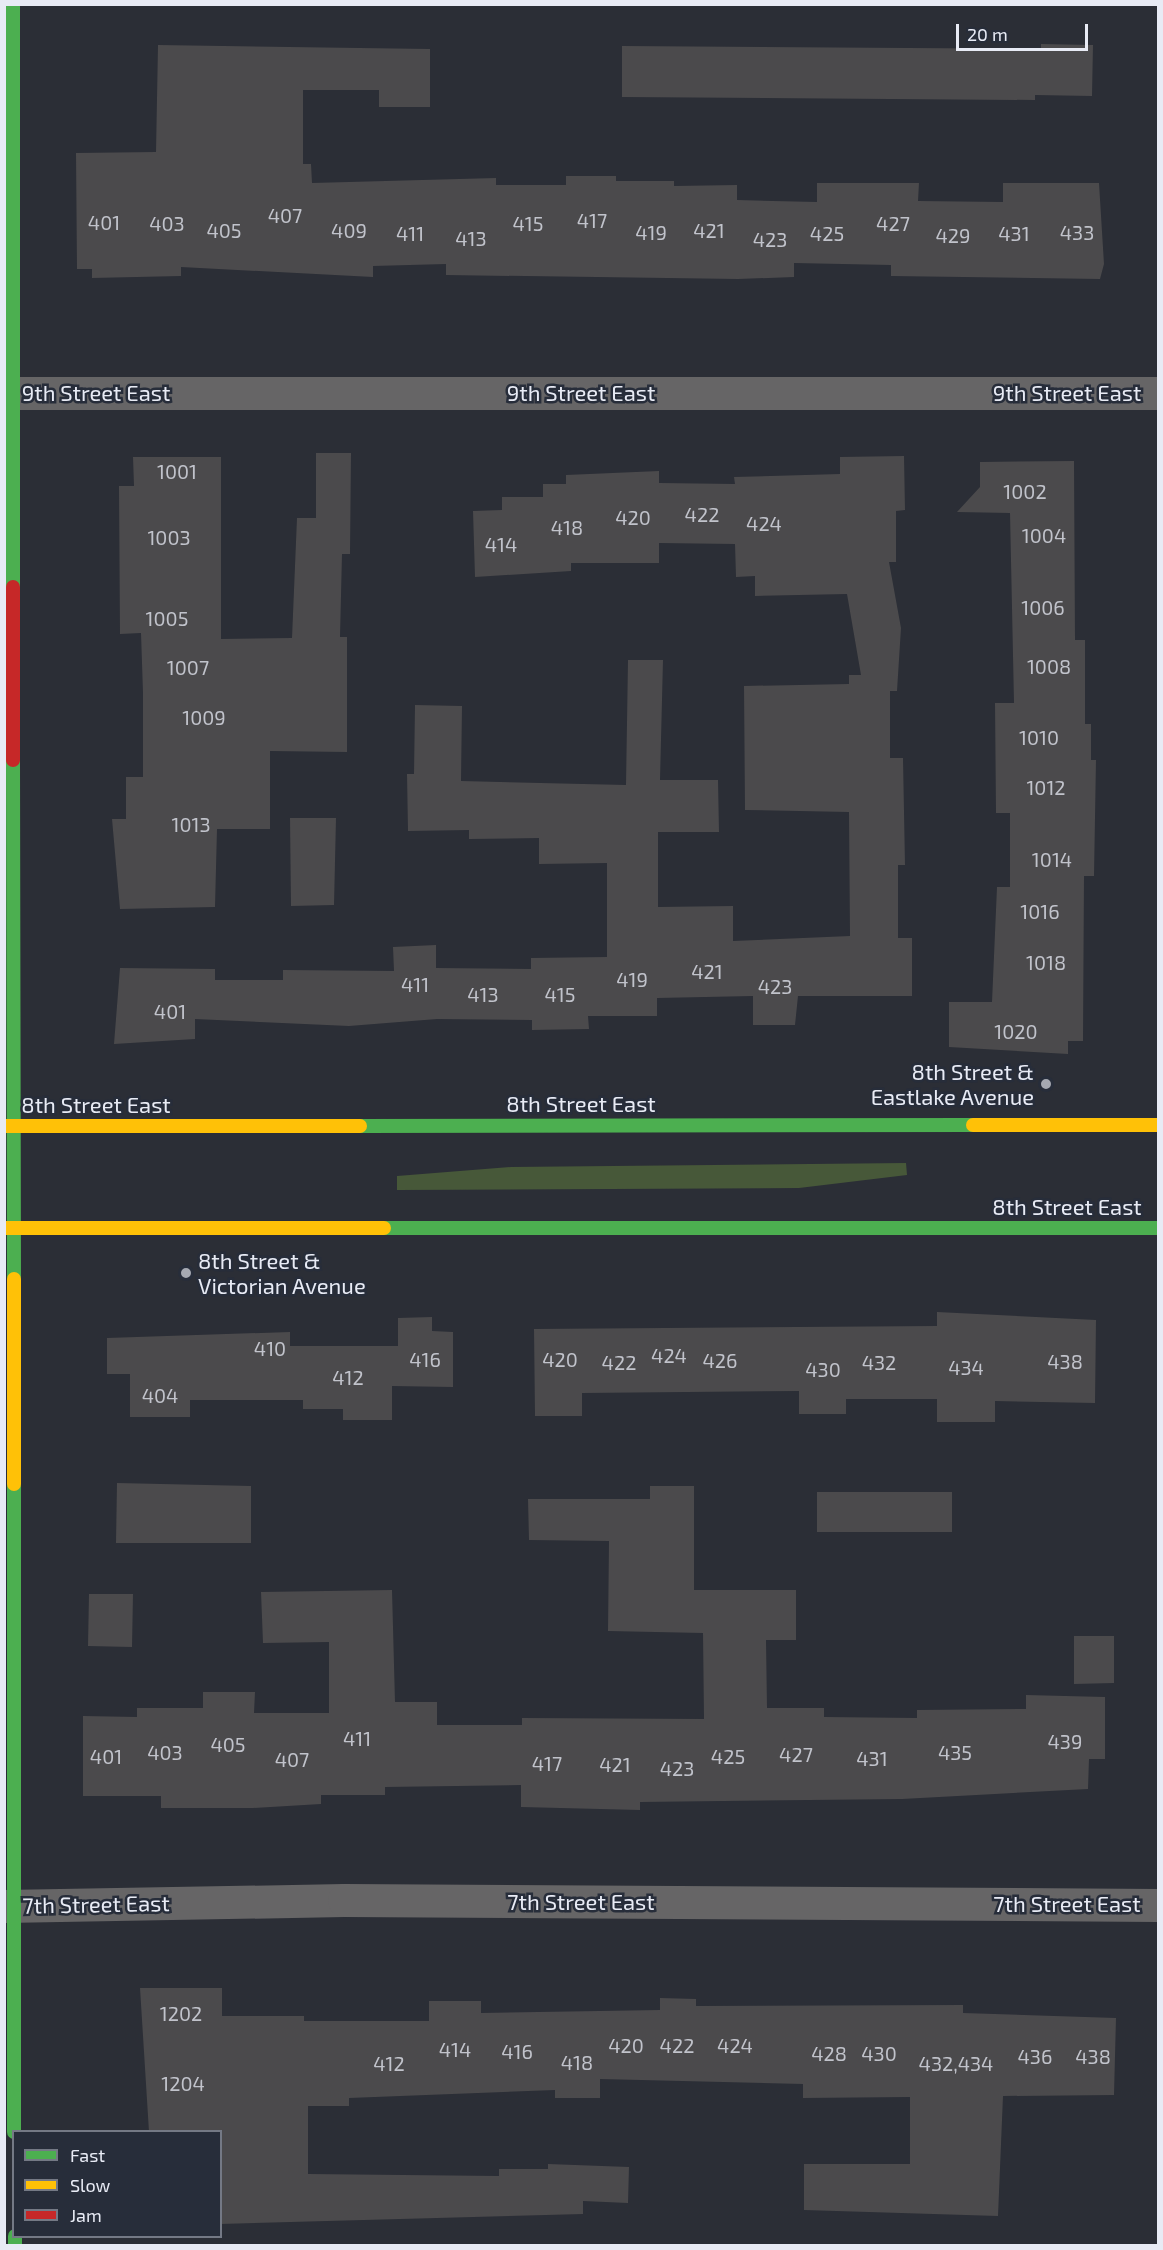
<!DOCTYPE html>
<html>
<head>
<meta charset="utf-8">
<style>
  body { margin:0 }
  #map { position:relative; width:1163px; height:2250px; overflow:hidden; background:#2b2e36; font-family:"Exo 2",sans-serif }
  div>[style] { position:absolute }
  .green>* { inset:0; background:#475839 }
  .building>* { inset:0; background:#4b4a4c }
  .street>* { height:33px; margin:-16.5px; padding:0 16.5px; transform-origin:16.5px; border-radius:16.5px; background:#666566 }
  .fast>* { height:14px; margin:-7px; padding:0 7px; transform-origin:7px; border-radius:7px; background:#4caf50 }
  .slow>* { height:14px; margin:-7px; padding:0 7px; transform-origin:7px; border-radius:7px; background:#ffc107 }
  .jam>* { height:14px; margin:-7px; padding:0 7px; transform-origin:7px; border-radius:7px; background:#c62828 }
  .dots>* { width:16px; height:16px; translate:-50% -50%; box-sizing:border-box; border:3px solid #272d3a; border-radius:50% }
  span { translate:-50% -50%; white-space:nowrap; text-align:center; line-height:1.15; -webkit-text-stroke:5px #272d3a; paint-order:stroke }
  .number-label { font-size:20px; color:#c1c3cb }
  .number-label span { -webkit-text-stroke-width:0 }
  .street-label { font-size:22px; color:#e8ebf5 }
  .poi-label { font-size:22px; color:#e8ebf5 }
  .right { translate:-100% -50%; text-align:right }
  .left { translate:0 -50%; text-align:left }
  .frame { position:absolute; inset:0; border:6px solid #e8ebf5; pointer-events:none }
  .legend { position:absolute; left:12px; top:2130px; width:210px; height:108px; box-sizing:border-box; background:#272d3a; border:2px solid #747985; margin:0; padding:8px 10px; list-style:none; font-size:18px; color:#e8ebf5 }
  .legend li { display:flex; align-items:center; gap:12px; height:30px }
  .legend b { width:30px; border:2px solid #747985 }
  .scale { position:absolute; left:956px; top:24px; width:132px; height:27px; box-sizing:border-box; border:3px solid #e8ebf5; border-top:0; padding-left:8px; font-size:18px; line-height:21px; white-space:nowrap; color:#e8ebf5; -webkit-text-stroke:4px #272d3a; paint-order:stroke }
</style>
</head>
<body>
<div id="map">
  <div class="green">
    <i style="clip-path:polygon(906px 1163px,907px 1175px,799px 1188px,397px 1190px,397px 1176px,511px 1167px)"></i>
  </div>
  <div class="building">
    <i style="clip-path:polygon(1041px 44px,1093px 45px,1092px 96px,1035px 95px,1035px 100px,622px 97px,622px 46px,1041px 49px)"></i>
    <i style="clip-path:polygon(158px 45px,430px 49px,430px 107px,379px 107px,379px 90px,303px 90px,303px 164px,311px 164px,312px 183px,496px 178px,496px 185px,566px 185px,566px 176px,616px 176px,616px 181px,674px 181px,674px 186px,737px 185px,737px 200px,817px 202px,817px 183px,919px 183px,918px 201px,1003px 202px,1003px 183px,1099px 183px,1104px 264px,1100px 279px,891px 276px,891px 265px,794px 263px,794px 277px,738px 279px,446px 275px,446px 264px,373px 266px,373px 277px,181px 267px,181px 276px,92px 278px,92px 269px,77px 269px,76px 153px,156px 152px)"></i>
    <i style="clip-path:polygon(316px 453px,351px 453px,350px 554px,342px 554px,340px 637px,347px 637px,347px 752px,270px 751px,270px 829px,217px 829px,215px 907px,120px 909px,112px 819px,126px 819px,126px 777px,143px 777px,143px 693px,141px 633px,120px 634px,119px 486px,134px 486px,133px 457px,221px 457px,221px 639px,292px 638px,297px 518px,316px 518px)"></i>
    <i style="clip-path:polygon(904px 456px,905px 510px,896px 511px,896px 562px,889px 562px,901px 628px,897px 691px,890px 691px,890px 758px,903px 758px,905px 865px,898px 865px,898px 938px,912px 938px,912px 996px,798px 996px,795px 1025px,753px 1025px,753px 996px,657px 998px,657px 1016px,588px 1016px,589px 1029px,532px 1030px,532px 1020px,437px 1019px,349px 1026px,195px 1019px,195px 1039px,114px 1044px,120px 968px,215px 969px,215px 980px,283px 980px,283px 970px,394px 971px,393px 947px,436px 945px,436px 968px,531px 969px,531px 958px,607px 957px,607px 863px,539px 864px,539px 838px,469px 839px,469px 830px,408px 831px,407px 774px,414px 774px,415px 705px,462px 706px,461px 781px,626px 785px,628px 660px,663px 660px,660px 780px,718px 780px,719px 832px,658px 832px,658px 907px,733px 906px,733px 941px,850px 936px,849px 812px,745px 810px,744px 686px,849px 684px,849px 675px,861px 675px,847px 594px,755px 596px,755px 576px,736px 577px,735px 544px,659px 543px,659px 563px,571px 563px,571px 571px,475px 577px,473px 511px,502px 510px,502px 497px,543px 497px,543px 484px,566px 484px,566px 475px,659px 471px,659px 483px,735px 484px,734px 477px,840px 474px,840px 457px)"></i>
    <i style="clip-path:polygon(1074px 461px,1075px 640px,1085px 640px,1085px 724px,1091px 724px,1091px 760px,1096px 760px,1094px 876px,1084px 876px,1083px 1041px,1068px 1041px,1068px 1054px,949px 1047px,949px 1002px,992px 1002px,997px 887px,1010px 887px,1010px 813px,996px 813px,995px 703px,1014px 703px,1010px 513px,957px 512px,980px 487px,980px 462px)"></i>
    <i style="clip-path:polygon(290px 818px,336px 818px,334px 905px,291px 906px)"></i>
    <i style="clip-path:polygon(937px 1312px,1096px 1320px,1095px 1403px,995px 1401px,995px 1422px,937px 1422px,937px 1399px,846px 1399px,846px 1414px,799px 1414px,799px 1391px,582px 1393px,582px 1416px,535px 1416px,534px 1329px,937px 1326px)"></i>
    <i style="clip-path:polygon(432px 1317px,432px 1331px,453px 1332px,453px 1387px,392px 1386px,392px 1420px,343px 1420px,343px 1409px,303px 1409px,303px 1400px,190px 1400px,190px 1417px,130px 1417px,130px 1374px,107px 1374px,107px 1338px,290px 1332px,290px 1346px,398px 1346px,398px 1318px)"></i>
    <i style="clip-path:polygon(117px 1483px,251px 1486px,251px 1543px,116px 1543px)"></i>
    <i style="clip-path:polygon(650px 1486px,694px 1486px,694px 1590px,796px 1590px,796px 1640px,766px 1640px,767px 1708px,824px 1708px,824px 1717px,917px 1718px,917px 1710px,1026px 1709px,1026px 1695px,1105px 1697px,1105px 1759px,1089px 1759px,1088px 1789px,902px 1799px,640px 1802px,640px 1810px,521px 1807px,521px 1785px,385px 1787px,385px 1795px,321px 1795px,321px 1804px,253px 1808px,161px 1808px,161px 1796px,83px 1796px,83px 1716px,137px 1717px,137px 1708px,203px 1708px,203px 1692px,255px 1692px,254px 1713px,329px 1713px,329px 1642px,263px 1643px,261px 1592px,392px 1590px,395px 1702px,437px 1702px,437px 1725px,522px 1725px,522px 1718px,704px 1719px,703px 1633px,608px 1631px,609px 1541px,529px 1540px,528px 1499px,650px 1499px)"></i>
    <i style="clip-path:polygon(817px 1492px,952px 1492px,952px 1532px,817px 1532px)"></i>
    <i style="clip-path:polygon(89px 1594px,133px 1594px,132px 1647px,88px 1646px)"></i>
    <i style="clip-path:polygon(1074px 1636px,1114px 1636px,1114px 1683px,1074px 1684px)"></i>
    <i style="clip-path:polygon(140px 1988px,222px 1988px,222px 2016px,304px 2016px,304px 2021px,429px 2021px,429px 2001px,481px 2001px,481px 2013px,660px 2010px,660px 1998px,696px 1999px,696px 2006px,963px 2005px,963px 2013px,1116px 2018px,1114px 2095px,1003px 2096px,998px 2216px,804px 2210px,804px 2164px,910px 2164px,910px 2097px,803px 2098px,803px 2084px,600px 2079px,600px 2098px,555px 2098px,555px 2090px,349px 2098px,349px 2106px,308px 2106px,308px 2174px,499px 2176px,499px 2169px,548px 2169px,548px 2164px,629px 2167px,628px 2203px,583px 2201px,583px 2214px,220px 2224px,220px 2132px,149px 2132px)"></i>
  </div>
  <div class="street">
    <i style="left:4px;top:393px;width:1154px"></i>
    <i style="left:4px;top:1906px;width:340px;rotate:-1deg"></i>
    <i style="left:344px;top:1900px;width:814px;rotate:0.35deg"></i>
  </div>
  <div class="fast">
    <i style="left:13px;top:4px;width:583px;rotate:90deg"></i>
    <i style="left:13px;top:760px;width:519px;rotate:89.89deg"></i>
    <i style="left:360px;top:1126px;width:613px;rotate:-0.09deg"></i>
    <i style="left:384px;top:1228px;width:774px"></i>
    <i style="left:14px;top:1484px;width:648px;rotate:90deg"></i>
    <i style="left:15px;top:2236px;width:10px;rotate:90deg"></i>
  </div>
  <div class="slow">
    <i style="left:973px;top:1125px;width:185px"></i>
    <i style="left:4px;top:1126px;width:356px"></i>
    <i style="left:4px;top:1228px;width:380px"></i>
    <i style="left:14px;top:1279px;width:205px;rotate:90deg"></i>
  </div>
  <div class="jam">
    <i style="left:13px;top:587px;width:173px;rotate:90deg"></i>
  </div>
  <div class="dots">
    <i style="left:1046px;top:1084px;background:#a6a9b2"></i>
    <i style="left:186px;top:1273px;background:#a6a9b2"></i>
  </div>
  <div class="number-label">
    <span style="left:285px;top:215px">407</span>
    <span style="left:592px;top:220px">417</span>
    <span style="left:104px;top:222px">401</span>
    <span style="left:167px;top:223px">403</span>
    <span style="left:528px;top:223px">415</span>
    <span style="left:893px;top:223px">427</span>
    <span style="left:224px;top:230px">405</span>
    <span style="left:349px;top:230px">409</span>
    <span style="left:709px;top:230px">421</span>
    <span style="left:651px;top:232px">419</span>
    <span style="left:1077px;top:232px">433</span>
    <span style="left:410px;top:233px">411</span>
    <span style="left:827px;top:233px">425</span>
    <span style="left:1014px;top:233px">431</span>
    <span style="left:953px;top:235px">429</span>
    <span style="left:471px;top:238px">413</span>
    <span style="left:770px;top:239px">423</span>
    <span style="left:177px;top:471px">1001</span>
    <span style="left:1025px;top:491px">1002</span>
    <span style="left:702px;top:514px">422</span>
    <span style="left:633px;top:517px">420</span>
    <span style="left:764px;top:523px">424</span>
    <span style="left:567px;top:527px">418</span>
    <span style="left:1044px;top:535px">1004</span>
    <span style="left:169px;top:537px">1003</span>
    <span style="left:501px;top:544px">414</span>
    <span style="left:1043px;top:607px">1006</span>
    <span style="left:167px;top:618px">1005</span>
    <span style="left:1049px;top:666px">1008</span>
    <span style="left:188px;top:667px">1007</span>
    <span style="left:204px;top:717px">1009</span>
    <span style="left:1039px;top:737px">1010</span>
    <span style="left:1046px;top:787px">1012</span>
    <span style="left:191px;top:824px">1013</span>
    <span style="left:1052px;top:859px">1014</span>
    <span style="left:1040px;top:911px">1016</span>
    <span style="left:1046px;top:962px">1018</span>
    <span style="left:707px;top:971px">421</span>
    <span style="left:632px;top:979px">419</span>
    <span style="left:415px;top:984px">411</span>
    <span style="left:775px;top:986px">423</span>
    <span style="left:483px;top:994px">413</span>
    <span style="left:560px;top:994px">415</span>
    <span style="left:170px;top:1011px">401</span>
    <span style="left:1016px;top:1031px">1020</span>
    <span style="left:270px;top:1348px">410</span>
    <span style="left:669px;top:1355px">424</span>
    <span style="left:425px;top:1359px">416</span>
    <span style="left:560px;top:1359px">420</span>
    <span style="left:720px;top:1360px">426</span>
    <span style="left:1065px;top:1361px">438</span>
    <span style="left:619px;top:1362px">422</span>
    <span style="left:879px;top:1362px">432</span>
    <span style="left:966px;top:1367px">434</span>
    <span style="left:823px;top:1369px">430</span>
    <span style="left:348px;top:1377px">412</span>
    <span style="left:160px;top:1395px">404</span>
    <span style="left:357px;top:1738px">411</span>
    <span style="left:1065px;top:1741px">439</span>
    <span style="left:228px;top:1744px">405</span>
    <span style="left:165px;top:1752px">403</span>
    <span style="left:955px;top:1752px">435</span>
    <span style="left:796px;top:1754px">427</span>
    <span style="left:106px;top:1756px">401</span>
    <span style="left:728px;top:1756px">425</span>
    <span style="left:872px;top:1758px">431</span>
    <span style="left:292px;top:1759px">407</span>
    <span style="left:547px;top:1763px">417</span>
    <span style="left:615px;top:1764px">421</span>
    <span style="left:677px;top:1768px">423</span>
    <span style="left:181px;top:2013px">1202</span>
    <span style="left:626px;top:2045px">420</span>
    <span style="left:677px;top:2045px">422</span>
    <span style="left:735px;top:2045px">424</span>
    <span style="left:455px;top:2049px">414</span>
    <span style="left:517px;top:2051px">416</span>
    <span style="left:829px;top:2053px">428</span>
    <span style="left:879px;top:2053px">430</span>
    <span style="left:1035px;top:2056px">436</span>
    <span style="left:1093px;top:2056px">438</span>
    <span style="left:577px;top:2062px">418</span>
    <span style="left:389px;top:2063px">412</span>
    <span style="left:956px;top:2063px">432,434</span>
    <span style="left:183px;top:2083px">1204</span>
  </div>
  <div class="street-label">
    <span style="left:96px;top:393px">9th Street East</span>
    <span style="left:581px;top:393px">9th Street East</span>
    <span style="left:1067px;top:393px">9th Street East</span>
    <span style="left:581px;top:1104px">8th Street East</span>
    <span style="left:96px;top:1105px">8th Street East</span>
    <span style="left:1067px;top:1207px">8th Street East</span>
    <span style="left:581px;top:1902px">7th Street East</span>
    <span style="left:96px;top:1904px;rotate:-1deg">7th Street East</span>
    <span style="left:1067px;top:1904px">7th Street East</span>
  </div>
  <div class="poi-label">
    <span class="right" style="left:1034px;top:1084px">8th Street &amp;<br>Eastlake Avenue</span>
    <span class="left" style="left:198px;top:1273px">8th Street &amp;<br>Victorian Avenue</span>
  </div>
  <div class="frame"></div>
  <ul class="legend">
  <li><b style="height:8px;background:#4caf50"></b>Fast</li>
  <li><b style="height:8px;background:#ffc107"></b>Slow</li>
  <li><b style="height:8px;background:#c62828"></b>Jam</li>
  </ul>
  <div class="scale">20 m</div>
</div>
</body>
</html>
